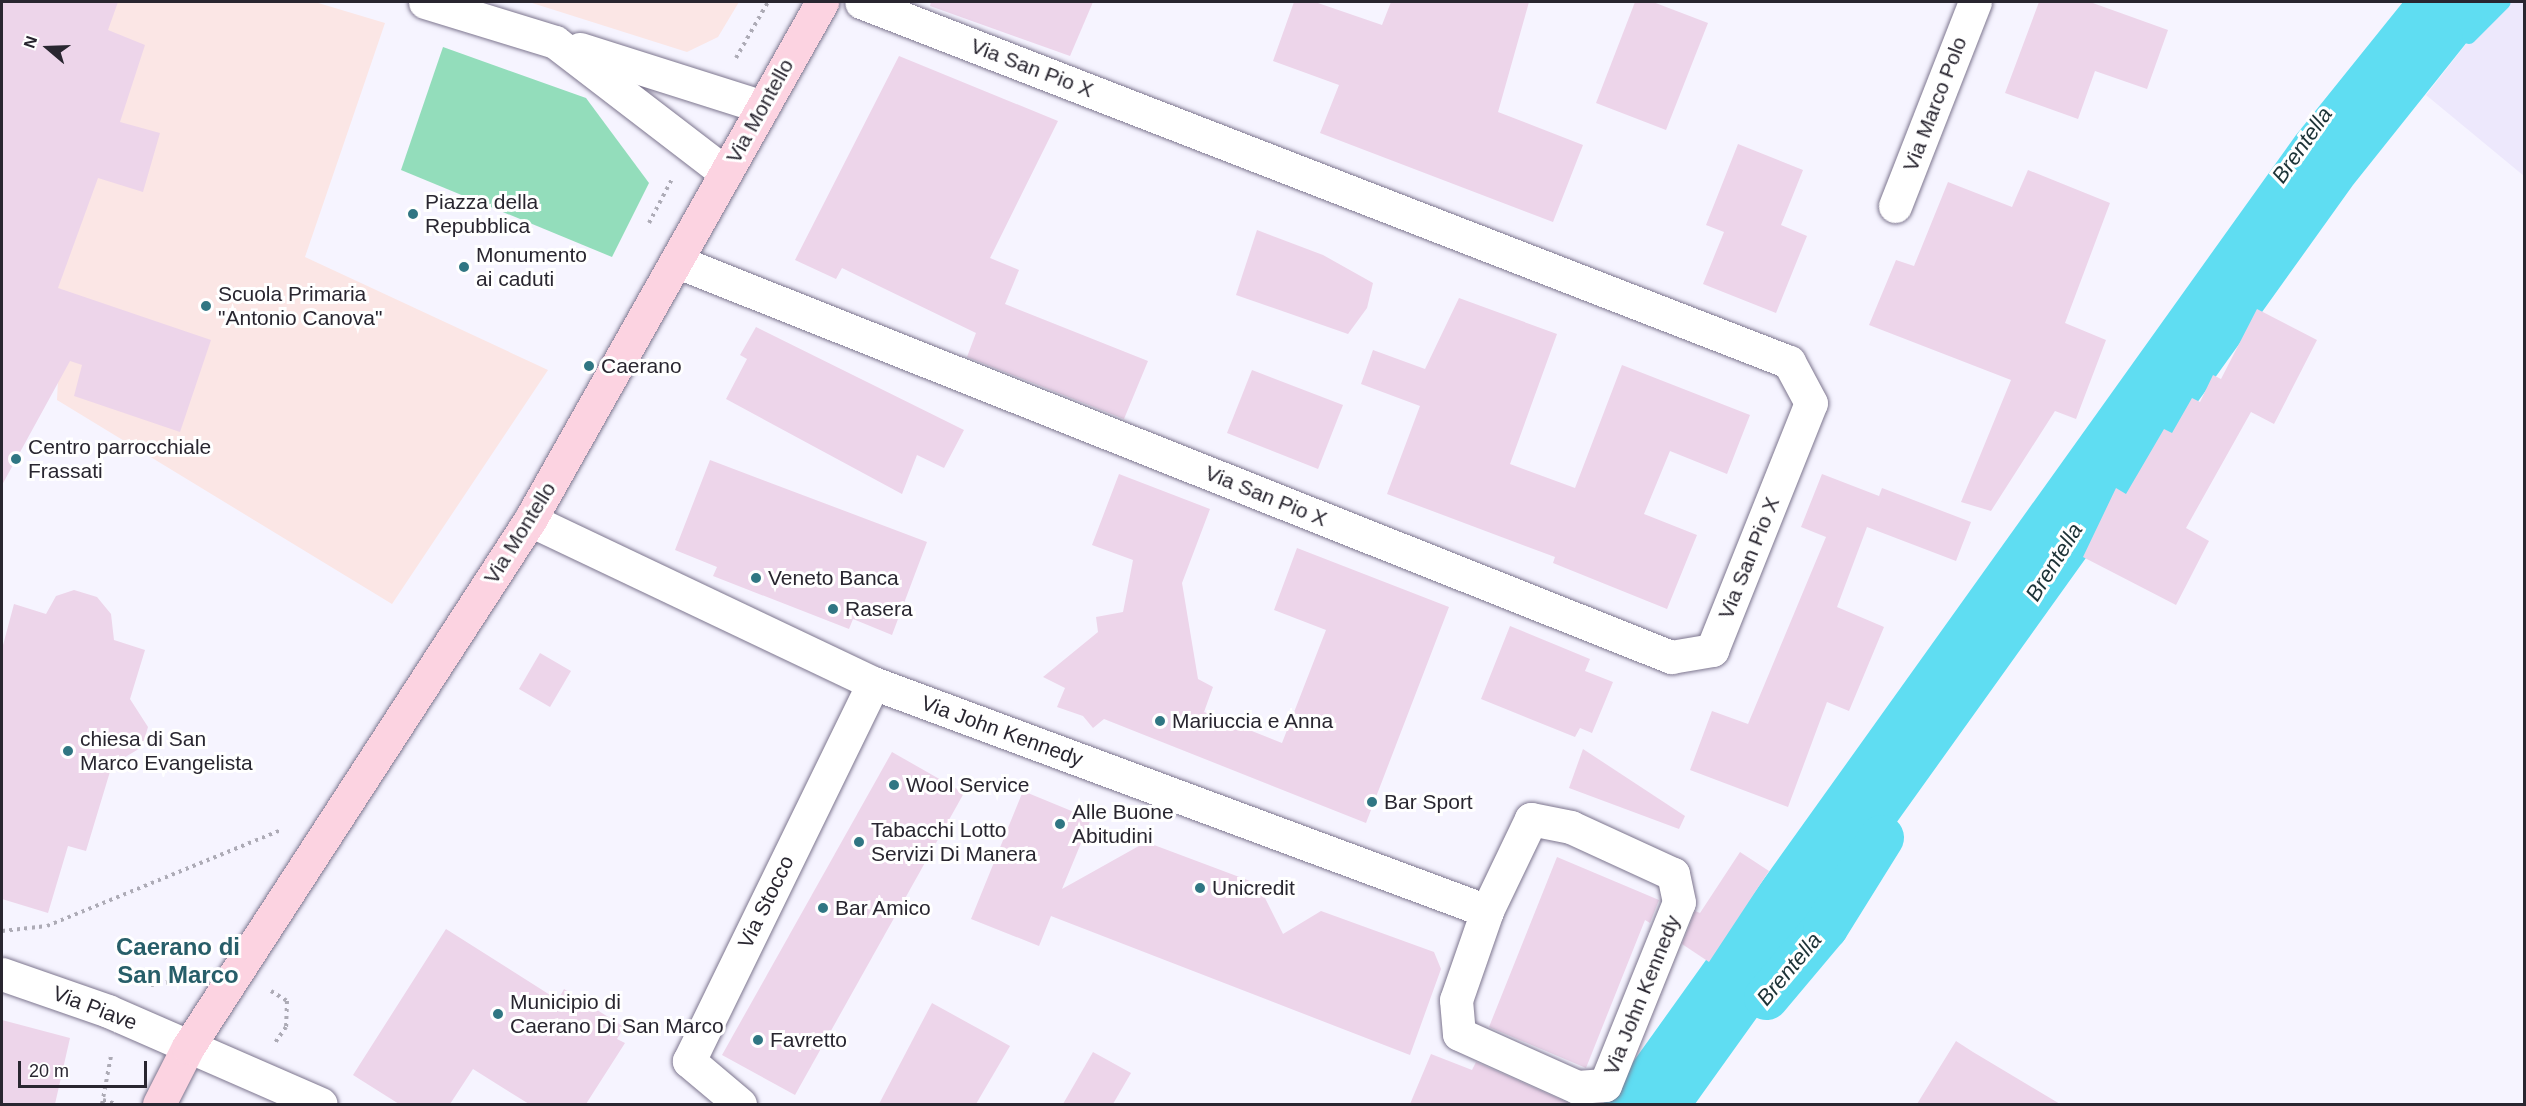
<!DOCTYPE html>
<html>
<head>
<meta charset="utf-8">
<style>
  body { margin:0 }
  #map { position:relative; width:2526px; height:1106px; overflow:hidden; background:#f6f4ff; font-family:Arial,sans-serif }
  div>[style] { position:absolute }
  .built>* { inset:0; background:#ede8fc }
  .education>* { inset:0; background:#fbe6e5 }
  .green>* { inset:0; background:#93ddbb }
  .water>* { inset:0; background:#5fddf2 }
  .stream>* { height:14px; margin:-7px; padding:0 7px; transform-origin:7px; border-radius:7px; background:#5fddf2 }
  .canal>* { height:45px; margin:-22.5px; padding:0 22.5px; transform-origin:22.5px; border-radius:22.5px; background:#5fddf2 }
  .building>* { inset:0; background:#edd5ea }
  .path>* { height:4px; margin-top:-2px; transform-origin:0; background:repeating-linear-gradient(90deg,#adabb6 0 3px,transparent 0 7.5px) }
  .roads { filter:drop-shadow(0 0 2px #7d768f) drop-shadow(0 0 2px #7d768f) }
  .street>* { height:33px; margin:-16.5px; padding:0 16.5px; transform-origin:16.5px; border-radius:16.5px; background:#fff }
  .secondary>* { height:33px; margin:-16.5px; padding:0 16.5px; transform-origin:16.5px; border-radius:16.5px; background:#fcd3e1 }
  .dots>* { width:16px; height:16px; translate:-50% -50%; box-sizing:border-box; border:3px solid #fff; border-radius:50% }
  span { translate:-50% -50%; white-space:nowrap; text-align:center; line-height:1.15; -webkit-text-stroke:6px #fff; paint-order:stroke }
  .street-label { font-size:21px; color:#292630 }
  .poi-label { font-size:21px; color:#292630 }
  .left { translate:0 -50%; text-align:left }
  .water-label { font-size:22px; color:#1d3337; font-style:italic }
  .quarter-label { font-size:24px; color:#275e69; font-weight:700 }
  .frame { position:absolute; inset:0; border:3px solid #292630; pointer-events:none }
  .north { position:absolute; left:18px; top:18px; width:60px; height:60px; -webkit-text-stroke:4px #fff; paint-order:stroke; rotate:289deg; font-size:16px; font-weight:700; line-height:24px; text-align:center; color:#292630 }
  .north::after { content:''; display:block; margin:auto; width:21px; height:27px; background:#292630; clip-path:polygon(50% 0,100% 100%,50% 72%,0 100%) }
  .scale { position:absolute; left:18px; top:1061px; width:129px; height:27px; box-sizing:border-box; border:3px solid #292630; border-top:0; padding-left:8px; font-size:18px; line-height:21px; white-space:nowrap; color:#292630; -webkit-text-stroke:4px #fff; paint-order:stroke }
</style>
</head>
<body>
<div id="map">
  <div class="built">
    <i style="clip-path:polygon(2499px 2px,2524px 2px,2524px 176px,2426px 95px)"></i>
  </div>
  <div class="education">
    <i style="clip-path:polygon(2px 2px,315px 2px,385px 23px,305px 257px,548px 370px,392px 604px,57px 400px,58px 379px,2px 354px)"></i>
    <i style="clip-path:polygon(529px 2px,739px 2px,718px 37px,687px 52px)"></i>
  </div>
  <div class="green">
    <i style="clip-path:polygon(443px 47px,586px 98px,649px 183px,612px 257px,401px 170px)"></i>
  </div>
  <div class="water">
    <i style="clip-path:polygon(2403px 2px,2499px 2px,2353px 185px,1695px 1104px,1603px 1104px,2296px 135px)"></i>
  </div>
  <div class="stream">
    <i style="left:2469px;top:37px;width:49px;rotate:-45deg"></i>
  </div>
  <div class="canal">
    <i style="left:1766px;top:997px;width:92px;rotate:-49.9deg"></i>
    <i style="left:1825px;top:927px;width:106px;rotate:-58.1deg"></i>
  </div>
  <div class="building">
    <i style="clip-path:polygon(2px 2px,118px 2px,108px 30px,145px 45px,120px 122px,160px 133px,143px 192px,98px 178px,58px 288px,211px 340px,180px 432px,74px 396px,82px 365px,70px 361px,2px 485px)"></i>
    <i style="clip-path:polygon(931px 2px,1093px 2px,1070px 56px,930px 6px)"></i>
    <i style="clip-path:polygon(1294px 2px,1315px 2px,1382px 25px,1391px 2px,1529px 2px,1498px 112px,1583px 145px,1553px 222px,1320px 133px,1339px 85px,1273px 61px)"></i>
    <i style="clip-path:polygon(1635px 2px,1653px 2px,1708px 23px,1666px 130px,1596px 103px)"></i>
    <i style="clip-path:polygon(2039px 2px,2090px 2px,2168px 30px,2147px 89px,2095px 71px,2078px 119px,2005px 93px)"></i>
    <i style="clip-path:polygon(899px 56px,1058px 121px,990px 258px,1019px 270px,1005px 304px,1148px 361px,1124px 419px,967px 357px,976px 333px,883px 288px,842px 268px,836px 279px,795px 260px)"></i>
    <i style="clip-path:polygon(1738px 144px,1803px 170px,1781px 225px,1807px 236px,1776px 313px,1703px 284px,1724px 232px,1706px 225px)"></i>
    <i style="clip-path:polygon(2028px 170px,2110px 203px,2065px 323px,2106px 340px,2076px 419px,2055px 411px,1991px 511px,1961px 502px,2011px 380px,1869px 325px,1896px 260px,1914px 266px,1948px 182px,2012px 207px)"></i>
    <i style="clip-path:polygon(1257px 230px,1323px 255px,1373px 283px,1367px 308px,1348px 334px,1236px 295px)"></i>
    <i style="clip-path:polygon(1459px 298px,1557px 334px,1510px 464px,1575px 488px,1622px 365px,1750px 415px,1727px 474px,1670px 451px,1644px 514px,1697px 535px,1667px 609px,1553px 563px,1555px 557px,1387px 494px,1420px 406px,1361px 384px,1373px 350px,1425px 369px)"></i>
    <i style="clip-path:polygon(2257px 309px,2317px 340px,2274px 424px,2251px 412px,2186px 528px,2209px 541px,2176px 605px,2083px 557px,2116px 488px,2126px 494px,2164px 429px,2172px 433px,2192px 398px,2200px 402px,2213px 375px,2221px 379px)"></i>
    <i style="clip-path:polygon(756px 327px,964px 430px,944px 468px,917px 455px,902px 494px,726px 399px,747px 359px,740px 355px)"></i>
    <i style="clip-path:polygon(1252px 370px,1343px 405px,1318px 469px,1227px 433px)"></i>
    <i style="clip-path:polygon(710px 460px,927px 542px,892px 635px,853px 619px,849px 629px,713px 576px,717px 567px,675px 550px)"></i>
    <i style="clip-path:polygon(1119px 474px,1210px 509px,1182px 583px,1198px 679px,1213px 687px,1204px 712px,1282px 743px,1326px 630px,1274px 610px,1297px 548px,1449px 607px,1366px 823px,1104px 719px,1093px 728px,1083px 716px,1057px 707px,1065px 688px,1043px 677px,1098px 632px,1096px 617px,1123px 612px,1133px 560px,1092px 545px)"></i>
    <i style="clip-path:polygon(1822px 474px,1879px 496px,1882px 488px,1971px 522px,1956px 561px,1867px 527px,1837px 607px,1884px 627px,1849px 711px,1827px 702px,1788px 807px,1690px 770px,1712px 711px,1748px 724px,1826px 537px,1801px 527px)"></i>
    <i style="clip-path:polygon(74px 590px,97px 597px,111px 614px,114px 640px,145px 650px,130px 699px,148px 727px,142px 747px,112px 765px,86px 851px,68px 846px,48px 913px,2px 899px,2px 649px,14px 604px,46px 614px,56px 596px)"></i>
    <i style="clip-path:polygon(1510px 626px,1590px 659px,1585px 671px,1613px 682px,1592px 733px,1580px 728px,1575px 737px,1481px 699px)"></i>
    <i style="clip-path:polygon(540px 653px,571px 671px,550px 707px,519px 689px)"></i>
    <i style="clip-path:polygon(1583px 749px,1685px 816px,1679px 829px,1569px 788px)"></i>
    <i style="clip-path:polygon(892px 752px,964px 793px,795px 1095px,722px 1055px)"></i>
    <i style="clip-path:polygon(1023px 791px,1091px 819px,1062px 889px,1146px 842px,1258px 884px,1283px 934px,1321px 911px,1434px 952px,1441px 969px,1410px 1055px,1051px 916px,1039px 946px,971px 919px)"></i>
    <i style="clip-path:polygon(1740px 852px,1769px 871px,1709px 962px,1682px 944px,1695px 911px,1700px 913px)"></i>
    <i style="clip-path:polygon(1557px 857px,1659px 900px,1650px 923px,1645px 920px,1586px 1068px,1489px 1027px)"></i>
    <i style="clip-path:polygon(446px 929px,558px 1000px,564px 989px,624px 1027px,617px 1039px,625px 1043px,586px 1104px,529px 1104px,473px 1069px,450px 1104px,399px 1104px,353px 1075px)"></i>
    <i style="clip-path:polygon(932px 1003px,1010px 1046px,976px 1104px,879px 1104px)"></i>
    <i style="clip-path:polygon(2px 1020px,70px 1038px,55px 1104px,2px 1104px)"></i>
    <i style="clip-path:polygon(1956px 1041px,1973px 1052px,2060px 1104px,1917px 1104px)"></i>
    <i style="clip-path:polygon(1093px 1052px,1131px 1073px,1113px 1104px,1063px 1104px)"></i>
    <i style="clip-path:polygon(1431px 1054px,1472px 1070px,1476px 1062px,1571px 1104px,1410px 1104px)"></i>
  </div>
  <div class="path">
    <i style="left:736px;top:58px;width:64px;rotate:-60.3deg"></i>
    <i style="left:649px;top:223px;width:50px;rotate:-62.4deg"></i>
    <i style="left:2px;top:931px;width:45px;rotate:-6.3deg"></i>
    <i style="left:47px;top:926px;width:253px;rotate:-22.3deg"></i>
    <i style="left:151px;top:985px;width:26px;rotate:-9deg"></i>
    <i style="left:177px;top:981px;width:18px;rotate:-43deg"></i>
    <i style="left:271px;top:991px;width:19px;rotate:32deg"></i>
    <i style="left:287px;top:1001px;width:26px;rotate:92deg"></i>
    <i style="left:286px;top:1027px;width:19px;rotate:125deg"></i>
    <i style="left:103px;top:1100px;width:14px;rotate:17deg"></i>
    <i style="left:102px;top:1104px;width:49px;rotate:-79.4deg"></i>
  </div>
  <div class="roads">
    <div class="street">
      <i style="left:425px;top:2px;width:136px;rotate:17.1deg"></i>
      <i style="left:555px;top:42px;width:215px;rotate:37.5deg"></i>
      <i style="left:580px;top:49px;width:192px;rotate:17.6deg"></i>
      <i style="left:1895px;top:206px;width:219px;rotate:-68.6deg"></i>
      <i style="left:678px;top:262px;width:1069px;rotate:21.69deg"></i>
      <i style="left:1671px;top:657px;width:42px;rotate:-9.7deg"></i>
      <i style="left:1712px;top:650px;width:266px;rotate:-68.2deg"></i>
      <i style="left:1811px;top:403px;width:47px;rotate:-118.2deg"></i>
      <i style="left:1789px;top:362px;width:995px;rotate:-158.8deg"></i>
      <i style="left:530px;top:520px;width:380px;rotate:25.4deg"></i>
      <i style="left:873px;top:683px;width:655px;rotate:20.37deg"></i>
      <i style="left:1487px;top:911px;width:94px;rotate:109.2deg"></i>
      <i style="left:1456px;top:1000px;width:34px;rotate:85deg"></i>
      <i style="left:1459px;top:1034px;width:129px;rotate:24.2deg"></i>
      <i style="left:1577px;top:1087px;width:28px;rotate:-4deg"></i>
      <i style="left:1605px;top:1085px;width:197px;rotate:-68deg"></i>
      <i style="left:1679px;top:902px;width:29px;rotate:-102deg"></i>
      <i style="left:1673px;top:874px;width:112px;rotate:-155.3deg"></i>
      <i style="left:1571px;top:827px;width:41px;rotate:-168.7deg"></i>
      <i style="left:1531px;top:819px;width:102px;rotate:115.6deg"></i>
      <i style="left:2px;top:974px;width:112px;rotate:19.2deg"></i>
      <i style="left:108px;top:1011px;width:232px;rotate:23.6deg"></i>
      <i style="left:740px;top:1104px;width:67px;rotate:-139.9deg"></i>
      <i style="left:689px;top:1061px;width:420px;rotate:-64deg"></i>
    </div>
    <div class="secondary">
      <i style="left:159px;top:1104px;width:64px;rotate:-63deg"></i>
      <i style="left:188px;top:1047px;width:628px;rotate:-57.02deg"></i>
      <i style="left:530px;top:520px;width:595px;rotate:-60.59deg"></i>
    </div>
  </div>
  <div class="dots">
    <i style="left:413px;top:214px;background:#307683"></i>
    <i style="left:464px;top:267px;background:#307683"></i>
    <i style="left:206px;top:306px;background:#307683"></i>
    <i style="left:589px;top:366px;background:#307683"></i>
    <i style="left:16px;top:459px;background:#307683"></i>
    <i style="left:756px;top:578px;background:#307683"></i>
    <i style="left:833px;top:609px;background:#307683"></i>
    <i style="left:1160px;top:721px;background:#307683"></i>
    <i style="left:68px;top:751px;background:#307683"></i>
    <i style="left:894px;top:785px;background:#307683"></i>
    <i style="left:1372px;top:802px;background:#307683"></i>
    <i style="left:1060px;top:824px;background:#307683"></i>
    <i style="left:859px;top:842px;background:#307683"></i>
    <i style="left:1200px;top:888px;background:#307683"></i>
    <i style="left:823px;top:908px;background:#307683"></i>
    <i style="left:498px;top:1014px;background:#307683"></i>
    <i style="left:758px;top:1040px;background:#307683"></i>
  </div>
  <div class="street-label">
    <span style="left:1032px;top:68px;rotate:21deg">Via San Pio X</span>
    <span style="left:1935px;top:104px;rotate:-69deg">Via Marco Polo</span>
    <span style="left:760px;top:111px;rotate:-61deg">Via Montello</span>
    <span style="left:1266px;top:496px;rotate:22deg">Via San Pio X</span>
    <span style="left:520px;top:533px;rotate:-58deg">Via Montello</span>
    <span style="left:1749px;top:558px;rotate:-68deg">Via San Pio X</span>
    <span style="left:1002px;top:731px;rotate:20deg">Via John Kennedy</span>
    <span style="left:766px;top:902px;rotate:-64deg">Via Stocco</span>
    <span style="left:1642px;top:995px;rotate:-68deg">Via John Kennedy</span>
    <span style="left:95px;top:1008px;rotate:21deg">Via Piave</span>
  </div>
  <div class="poi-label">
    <span class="left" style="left:425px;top:214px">Piazza della<br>Repubblica</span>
    <span class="left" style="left:476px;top:267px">Monumento<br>ai caduti</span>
    <span class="left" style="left:218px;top:306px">Scuola Primaria<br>"Antonio Canova"</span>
    <span class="left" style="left:601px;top:366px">Caerano</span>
    <span class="left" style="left:28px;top:459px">Centro parrocchiale<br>Frassati</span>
    <span class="left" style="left:768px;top:578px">Veneto Banca</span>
    <span class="left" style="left:845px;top:609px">Rasera</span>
    <span class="left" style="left:1172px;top:721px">Mariuccia e Anna</span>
    <span class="left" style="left:80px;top:751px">chiesa di San<br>Marco Evangelista</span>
    <span class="left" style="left:906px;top:785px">Wool Service</span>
    <span class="left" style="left:1384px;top:802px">Bar Sport</span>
    <span class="left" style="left:1072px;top:824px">Alle Buone<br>Abitudini</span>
    <span class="left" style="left:871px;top:842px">Tabacchi Lotto<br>Servizi Di Manera</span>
    <span class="left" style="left:1212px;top:888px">Unicredit</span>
    <span class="left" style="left:835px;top:908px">Bar Amico</span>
    <span class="left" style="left:510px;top:1014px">Municipio di<br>Caerano Di San Marco</span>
    <span class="left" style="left:770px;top:1040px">Favretto</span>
  </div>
  <div class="water-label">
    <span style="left:2302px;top:145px;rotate:-55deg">Brentella</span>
    <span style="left:2054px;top:562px;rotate:-58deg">Brentella</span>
    <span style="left:1789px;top:969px;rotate:-50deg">Brentella</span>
  </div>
  <div class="quarter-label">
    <span style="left:178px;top:961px">Caerano di<br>San Marco</span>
  </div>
  <div class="frame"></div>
  <div class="north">N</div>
  <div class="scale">20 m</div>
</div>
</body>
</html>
